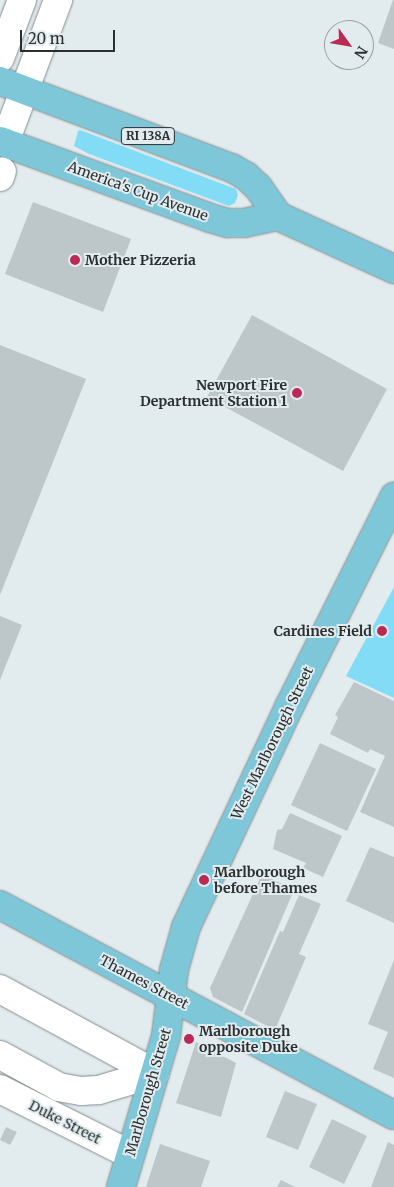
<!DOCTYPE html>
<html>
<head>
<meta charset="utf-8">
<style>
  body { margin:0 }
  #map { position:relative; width:394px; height:1187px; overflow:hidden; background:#e2ecef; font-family:Merriweather,serif }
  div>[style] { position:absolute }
  .green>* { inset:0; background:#82dcf6 }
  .building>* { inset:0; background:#bdc6c9 }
  .roads { filter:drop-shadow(0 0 1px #848d90) drop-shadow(0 0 1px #848d90) }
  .minor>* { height:28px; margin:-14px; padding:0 14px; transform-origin:14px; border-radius:14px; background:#fff }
  .major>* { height:28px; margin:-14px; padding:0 14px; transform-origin:14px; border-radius:14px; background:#7ec7d9 }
  .dots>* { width:14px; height:14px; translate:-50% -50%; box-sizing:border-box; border:2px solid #e2ecef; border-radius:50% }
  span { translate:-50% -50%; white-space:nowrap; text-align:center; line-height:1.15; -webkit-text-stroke:4px #e2ecef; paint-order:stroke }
  .shield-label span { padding:1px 4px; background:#e2ecef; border:1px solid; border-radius:4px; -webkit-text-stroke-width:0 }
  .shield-label { font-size:12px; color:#2b2f30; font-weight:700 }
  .street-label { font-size:14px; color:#2b2f30 }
  .poi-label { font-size:14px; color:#2b2f30; font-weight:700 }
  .left { translate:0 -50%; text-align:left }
  .right { translate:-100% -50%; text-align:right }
  .north { position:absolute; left:324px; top:20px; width:50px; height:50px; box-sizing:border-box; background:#e2ecef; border:1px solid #99a0a3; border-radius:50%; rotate:122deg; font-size:14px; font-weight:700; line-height:20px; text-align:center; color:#2b2f30 }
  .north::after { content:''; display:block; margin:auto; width:18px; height:22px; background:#ba2a55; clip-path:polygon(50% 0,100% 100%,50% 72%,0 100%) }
  .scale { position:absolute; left:20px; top:30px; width:95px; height:22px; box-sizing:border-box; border:2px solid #2b2f30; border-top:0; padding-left:6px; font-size:15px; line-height:18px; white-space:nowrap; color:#2b2f30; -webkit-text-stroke:4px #e2ecef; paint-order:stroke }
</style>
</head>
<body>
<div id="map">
  <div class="green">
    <i style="clip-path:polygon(80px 130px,236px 189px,238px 195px,235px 203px,229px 206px,89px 154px,74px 146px,78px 131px)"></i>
    <i style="clip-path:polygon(394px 587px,394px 698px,346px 676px)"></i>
  </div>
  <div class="building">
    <i style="clip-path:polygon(393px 0,394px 0,394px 49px,378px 43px)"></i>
    <i style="clip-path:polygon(33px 202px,131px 239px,103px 312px,5px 274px)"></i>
    <i style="clip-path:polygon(252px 315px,387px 389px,343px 471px,207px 397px)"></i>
    <i style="clip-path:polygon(0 345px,86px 379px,0 595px)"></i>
    <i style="clip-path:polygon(0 616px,22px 625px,0 680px)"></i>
    <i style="clip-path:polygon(354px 682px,394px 701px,394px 827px,360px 812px,385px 756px,370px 749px,368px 753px,330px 734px,338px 717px,335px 715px)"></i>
    <i style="clip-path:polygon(320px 743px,376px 769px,347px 831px,291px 805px)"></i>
    <i style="clip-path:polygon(290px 813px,342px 836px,323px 877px,303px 868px,306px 863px,273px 849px,277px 830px,282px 829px)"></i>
    <i style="clip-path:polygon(370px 847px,394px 857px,394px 923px,346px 901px)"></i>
    <i style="clip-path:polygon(262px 874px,294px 890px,242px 1012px,213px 997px,210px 988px)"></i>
    <i style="clip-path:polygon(299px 895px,321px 904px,299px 954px,306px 957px,275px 1030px,244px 1014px,280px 931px,283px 932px)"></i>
    <i style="clip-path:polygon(394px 960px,394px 1078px,373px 1069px,388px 1032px,368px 1024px)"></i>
    <i style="clip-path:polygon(196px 1042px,236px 1063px,221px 1117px,176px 1103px)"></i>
    <i style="clip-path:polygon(285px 1091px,317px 1104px,298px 1150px,266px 1137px)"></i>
    <i style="clip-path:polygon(332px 1119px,367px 1136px,344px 1184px,309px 1167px)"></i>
    <i style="clip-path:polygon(6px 1127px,17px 1132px,10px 1145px,0 1140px)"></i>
    <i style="clip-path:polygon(388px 1142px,394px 1145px,394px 1187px,371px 1187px)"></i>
    <i style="clip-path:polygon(160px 1144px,210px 1161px,201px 1187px,146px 1187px)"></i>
    <i style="clip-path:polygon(281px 1180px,295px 1187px,277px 1187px)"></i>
  </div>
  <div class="roads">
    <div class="minor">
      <i style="left:0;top:58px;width:62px;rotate:-69.2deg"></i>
      <i style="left:5px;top:142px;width:152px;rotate:-69.5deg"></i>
      <i style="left:0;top:177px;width:6px;rotate:-72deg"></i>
      <i style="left:0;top:989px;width:176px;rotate:28.5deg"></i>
      <i style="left:155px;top:1073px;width:59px;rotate:163.1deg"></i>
      <i style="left:99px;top:1090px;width:18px;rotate:177deg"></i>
      <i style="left:81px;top:1091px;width:22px;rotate:-170deg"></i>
      <i style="left:59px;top:1087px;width:67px;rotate:-151.5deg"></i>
      <i style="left:0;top:1089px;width:144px;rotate:26.7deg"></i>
    </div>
    <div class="major">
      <i style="left:0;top:81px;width:248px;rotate:20.6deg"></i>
      <i style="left:232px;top:168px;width:16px;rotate:30deg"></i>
      <i style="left:246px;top:176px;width:16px;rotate:43deg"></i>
      <i style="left:258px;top:187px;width:35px;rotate:55deg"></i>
      <i style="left:278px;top:216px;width:128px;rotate:24.6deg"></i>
      <i style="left:0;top:141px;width:224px;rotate:20.1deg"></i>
      <i style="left:210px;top:218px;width:19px;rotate:16deg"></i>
      <i style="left:228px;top:223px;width:16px"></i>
      <i style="left:244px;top:223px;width:35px;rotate:-12deg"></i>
      <i style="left:0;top:905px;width:446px;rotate:28.1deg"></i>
      <i style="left:121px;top:1187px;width:158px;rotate:-73.4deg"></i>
      <i style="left:166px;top:1036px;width:66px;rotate:-83.1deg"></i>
      <i style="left:174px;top:970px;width:45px;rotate:-74.4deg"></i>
      <i style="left:186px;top:927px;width:245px;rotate:-64.9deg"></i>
      <i style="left:290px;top:705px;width:233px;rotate:-63.4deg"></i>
    </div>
  </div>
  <div class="dots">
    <i style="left:75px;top:260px;background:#ba2a55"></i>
    <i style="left:297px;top:393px;background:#ba2a55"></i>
    <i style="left:382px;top:631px;background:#ba2a55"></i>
    <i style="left:204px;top:880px;background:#ba2a55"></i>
    <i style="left:189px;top:1039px;background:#ba2a55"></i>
  </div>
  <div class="shield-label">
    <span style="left:148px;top:136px">RI 138A</span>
  </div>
  <div class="street-label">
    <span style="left:138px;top:191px;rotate:20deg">America's Cup Avenue</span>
    <span style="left:272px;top:743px;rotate:-64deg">West Marlborough Street</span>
    <span style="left:144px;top:982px;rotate:28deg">Thames Street</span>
    <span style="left:148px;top:1092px;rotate:-74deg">Marlborough Street</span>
    <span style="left:65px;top:1122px;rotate:27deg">Duke Street</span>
  </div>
  <div class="poi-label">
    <span class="left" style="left:85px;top:260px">Mother Pizzeria</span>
    <span class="right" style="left:287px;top:393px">Newport Fire<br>Department Station 1</span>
    <span class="right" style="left:372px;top:631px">Cardines Field</span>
    <span class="left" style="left:214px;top:880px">Marlborough<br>before Thames</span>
    <span class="left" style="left:199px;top:1039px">Marlborough<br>opposite Duke</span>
  </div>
  <div class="north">N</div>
  <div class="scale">20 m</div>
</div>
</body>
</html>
